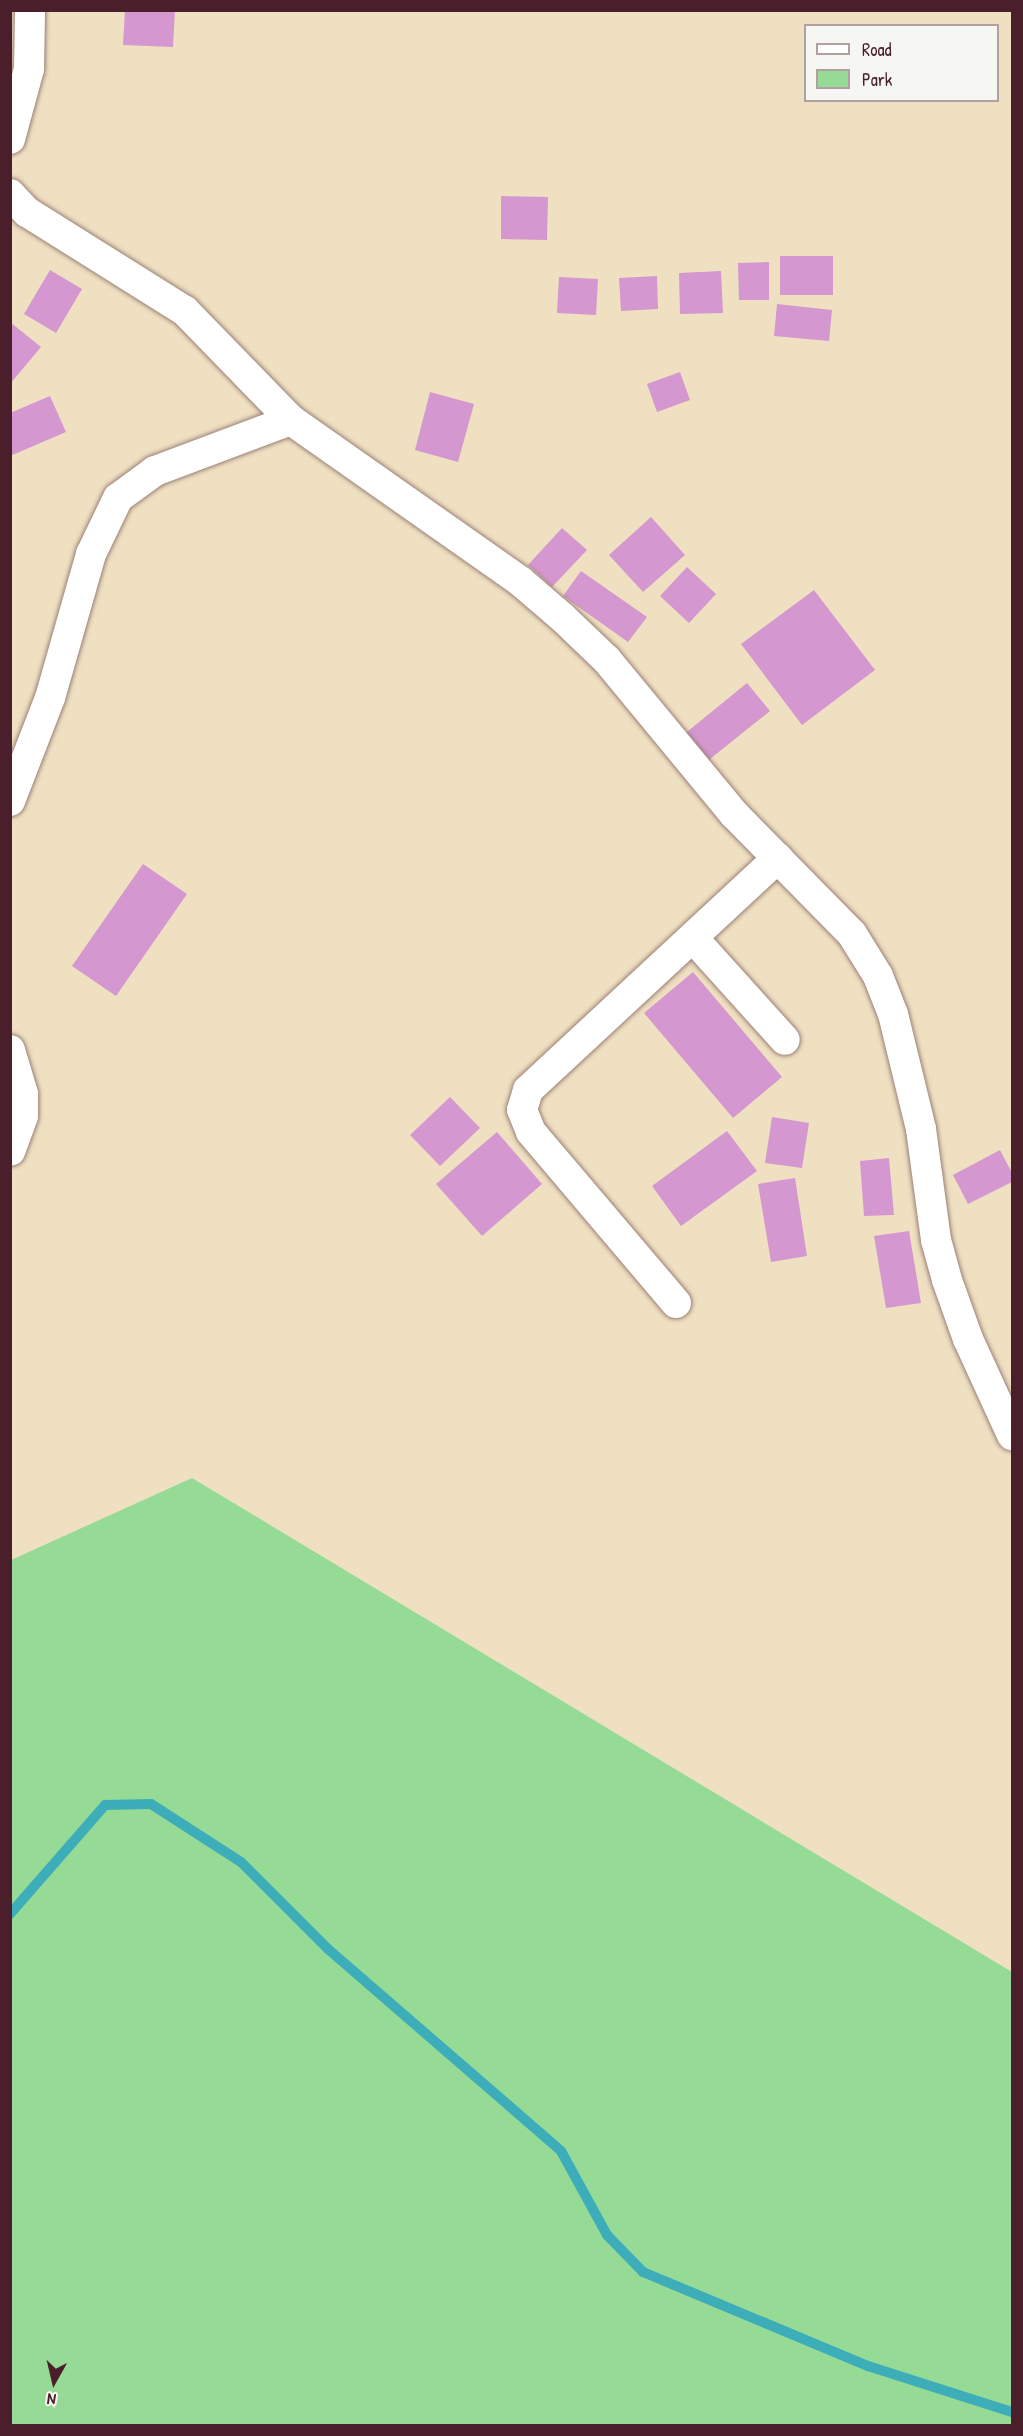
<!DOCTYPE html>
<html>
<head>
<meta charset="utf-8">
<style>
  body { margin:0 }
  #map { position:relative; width:1023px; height:2436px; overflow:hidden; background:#efe0c2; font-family:"Patrick Hand",sans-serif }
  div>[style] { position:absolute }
  .green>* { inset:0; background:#96db95 }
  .stream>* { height:10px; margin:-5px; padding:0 5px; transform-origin:5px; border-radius:5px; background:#3dadb9 }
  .building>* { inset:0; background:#d497cf }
  .roads { filter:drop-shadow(0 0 2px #9c8076) drop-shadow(0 0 2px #9c8076) }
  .minor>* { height:30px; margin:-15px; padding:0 15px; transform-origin:15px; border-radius:15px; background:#fff }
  span { translate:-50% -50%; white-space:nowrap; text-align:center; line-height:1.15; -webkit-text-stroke:4.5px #f6f6f2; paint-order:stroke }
  .frame { position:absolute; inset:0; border:12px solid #4a1f2b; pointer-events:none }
  .legend { position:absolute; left:804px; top:24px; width:195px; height:78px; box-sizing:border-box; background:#f6f6f2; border:2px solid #b1a0a2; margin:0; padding:8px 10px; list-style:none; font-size:18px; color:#4a1f2b }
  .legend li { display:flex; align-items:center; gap:12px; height:30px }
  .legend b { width:30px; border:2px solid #b1a0a2 }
  .north { position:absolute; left:24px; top:2352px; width:60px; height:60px; -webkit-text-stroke:4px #f6f6f2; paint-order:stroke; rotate:188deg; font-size:16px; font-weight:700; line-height:24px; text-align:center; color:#4a1f2b }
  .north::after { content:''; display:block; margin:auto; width:21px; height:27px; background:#4a1f2b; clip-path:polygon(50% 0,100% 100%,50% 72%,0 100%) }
</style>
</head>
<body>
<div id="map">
  <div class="green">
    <i style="clip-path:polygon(192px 1478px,1012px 1972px,1012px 2425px,11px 2425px,11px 1560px)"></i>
  </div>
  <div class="stream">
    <i style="left:10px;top:1914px;width:145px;rotate:-48.9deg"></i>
    <i style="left:105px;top:1805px;width:46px;rotate:-1.2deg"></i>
    <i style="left:151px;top:1804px;width:107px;rotate:32.8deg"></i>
    <i style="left:241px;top:1862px;width:123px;rotate:45deg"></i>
    <i style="left:328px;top:1949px;width:308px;rotate:40.9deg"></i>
    <i style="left:561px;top:2151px;width:96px;rotate:61.3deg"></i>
    <i style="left:607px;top:2235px;width:52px;rotate:45.8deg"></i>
    <i style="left:643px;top:2272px;width:244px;rotate:22.7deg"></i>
    <i style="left:868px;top:2366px;width:151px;rotate:17.7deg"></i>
  </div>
  <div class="building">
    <i style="clip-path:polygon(125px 10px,175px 10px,173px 47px,123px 45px)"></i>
    <i style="clip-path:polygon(501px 196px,548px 197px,547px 240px,501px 239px)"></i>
    <i style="clip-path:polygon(780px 256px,833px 256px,833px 295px,780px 295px)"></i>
    <i style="clip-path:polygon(769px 262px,769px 300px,739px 300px,738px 263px)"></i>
    <i style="clip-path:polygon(50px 270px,82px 289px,56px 333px,24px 314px)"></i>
    <i style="clip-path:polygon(721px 271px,723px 313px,680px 314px,679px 273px)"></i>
    <i style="clip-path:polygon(657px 276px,658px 309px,621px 311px,619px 278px)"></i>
    <i style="clip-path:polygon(559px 277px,598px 279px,596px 315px,557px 313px)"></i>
    <i style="clip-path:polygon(777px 304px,832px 310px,829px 341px,774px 336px)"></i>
    <i style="clip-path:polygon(10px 322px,41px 347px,10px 384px)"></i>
    <i style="clip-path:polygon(680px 372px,690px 400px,657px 412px,647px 384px)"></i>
    <i style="clip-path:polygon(430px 392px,474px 404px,458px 462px,415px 450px)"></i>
    <i style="clip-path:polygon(50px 396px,66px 432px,10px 456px,10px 413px)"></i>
    <i style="clip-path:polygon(651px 517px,685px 555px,643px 592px,609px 555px)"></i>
    <i style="clip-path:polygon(562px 528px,587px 550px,552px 587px,528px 565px)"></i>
    <i style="clip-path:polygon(687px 567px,716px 594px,689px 623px,660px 596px)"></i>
    <i style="clip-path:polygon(581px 571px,647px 617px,628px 642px,563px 596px)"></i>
    <i style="clip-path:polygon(814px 590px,875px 670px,802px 725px,741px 644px)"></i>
    <i style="clip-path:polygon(747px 683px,770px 711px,705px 763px,682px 736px)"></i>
    <i style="clip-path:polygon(143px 864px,187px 894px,116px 996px,72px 966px)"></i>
    <i style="clip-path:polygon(693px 972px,782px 1077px,733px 1118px,644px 1013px)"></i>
    <i style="clip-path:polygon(450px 1097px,480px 1128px,440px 1166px,410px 1135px)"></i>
    <i style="clip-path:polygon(772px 1117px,809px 1123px,802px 1168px,765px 1163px)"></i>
    <i style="clip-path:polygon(727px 1131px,757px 1171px,681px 1226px,652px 1186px)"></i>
    <i style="clip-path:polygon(497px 1132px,542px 1184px,482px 1236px,436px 1184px)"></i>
    <i style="clip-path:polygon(1000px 1150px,1012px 1173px,1012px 1182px,968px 1204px,953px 1175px)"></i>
    <i style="clip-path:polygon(889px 1158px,894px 1215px,864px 1216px,860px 1161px)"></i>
    <i style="clip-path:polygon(795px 1178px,807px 1256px,771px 1262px,758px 1184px)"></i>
    <i style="clip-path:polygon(909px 1231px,921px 1303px,886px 1308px,874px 1236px)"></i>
  </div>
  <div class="roads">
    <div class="minor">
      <i style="left:10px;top:139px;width:73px;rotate:-74.8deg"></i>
      <i style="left:29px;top:69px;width:59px;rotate:-89deg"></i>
      <i style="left:10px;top:194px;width:25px;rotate:47deg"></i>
      <i style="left:27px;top:212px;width:186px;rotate:32.1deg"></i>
      <i style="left:185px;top:311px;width:152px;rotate:45.8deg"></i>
      <i style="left:291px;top:420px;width:280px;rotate:35.1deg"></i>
      <i style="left:520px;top:581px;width:55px;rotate:40.6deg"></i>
      <i style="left:562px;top:617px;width:62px;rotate:43.7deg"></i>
      <i style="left:607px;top:660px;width:200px;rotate:50.5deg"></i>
      <i style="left:734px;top:814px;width:168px;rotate:45.5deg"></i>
      <i style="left:852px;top:934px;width:49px;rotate:58.2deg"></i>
      <i style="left:878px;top:976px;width:41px;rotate:68.5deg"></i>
      <i style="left:893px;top:1014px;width:118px;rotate:76.3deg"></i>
      <i style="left:921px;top:1129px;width:112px;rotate:82.3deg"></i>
      <i style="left:936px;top:1240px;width:41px;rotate:74.6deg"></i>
      <i style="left:947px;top:1280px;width:63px;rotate:70.4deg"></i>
      <i style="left:968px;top:1339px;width:106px;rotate:65.4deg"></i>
      <i style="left:10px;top:801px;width:110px;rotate:-68.8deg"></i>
      <i style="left:50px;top:698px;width:150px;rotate:-74.1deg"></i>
      <i style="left:91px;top:554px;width:62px;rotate:-64.3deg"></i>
      <i style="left:118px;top:498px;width:46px;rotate:-36.1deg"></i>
      <i style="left:155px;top:471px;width:145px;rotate:-20.6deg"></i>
      <i style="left:693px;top:938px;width:137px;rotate:48deg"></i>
      <i style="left:10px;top:1050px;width:46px;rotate:73.5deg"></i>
      <i style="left:23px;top:1094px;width:22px;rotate:90deg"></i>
      <i style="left:23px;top:1116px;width:37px;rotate:110deg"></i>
      <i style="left:676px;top:1303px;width:224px;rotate:-130.3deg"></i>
      <i style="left:531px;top:1132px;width:24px;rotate:-112deg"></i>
      <i style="left:522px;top:1110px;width:21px;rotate:-73deg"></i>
      <i style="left:528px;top:1090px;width:341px;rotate:-42.9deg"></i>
    </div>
  </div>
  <div class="frame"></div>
  <ul class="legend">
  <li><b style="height:8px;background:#fff"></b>Road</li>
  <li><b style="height:16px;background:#96db95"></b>Park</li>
  </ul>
  <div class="north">N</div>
</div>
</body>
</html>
